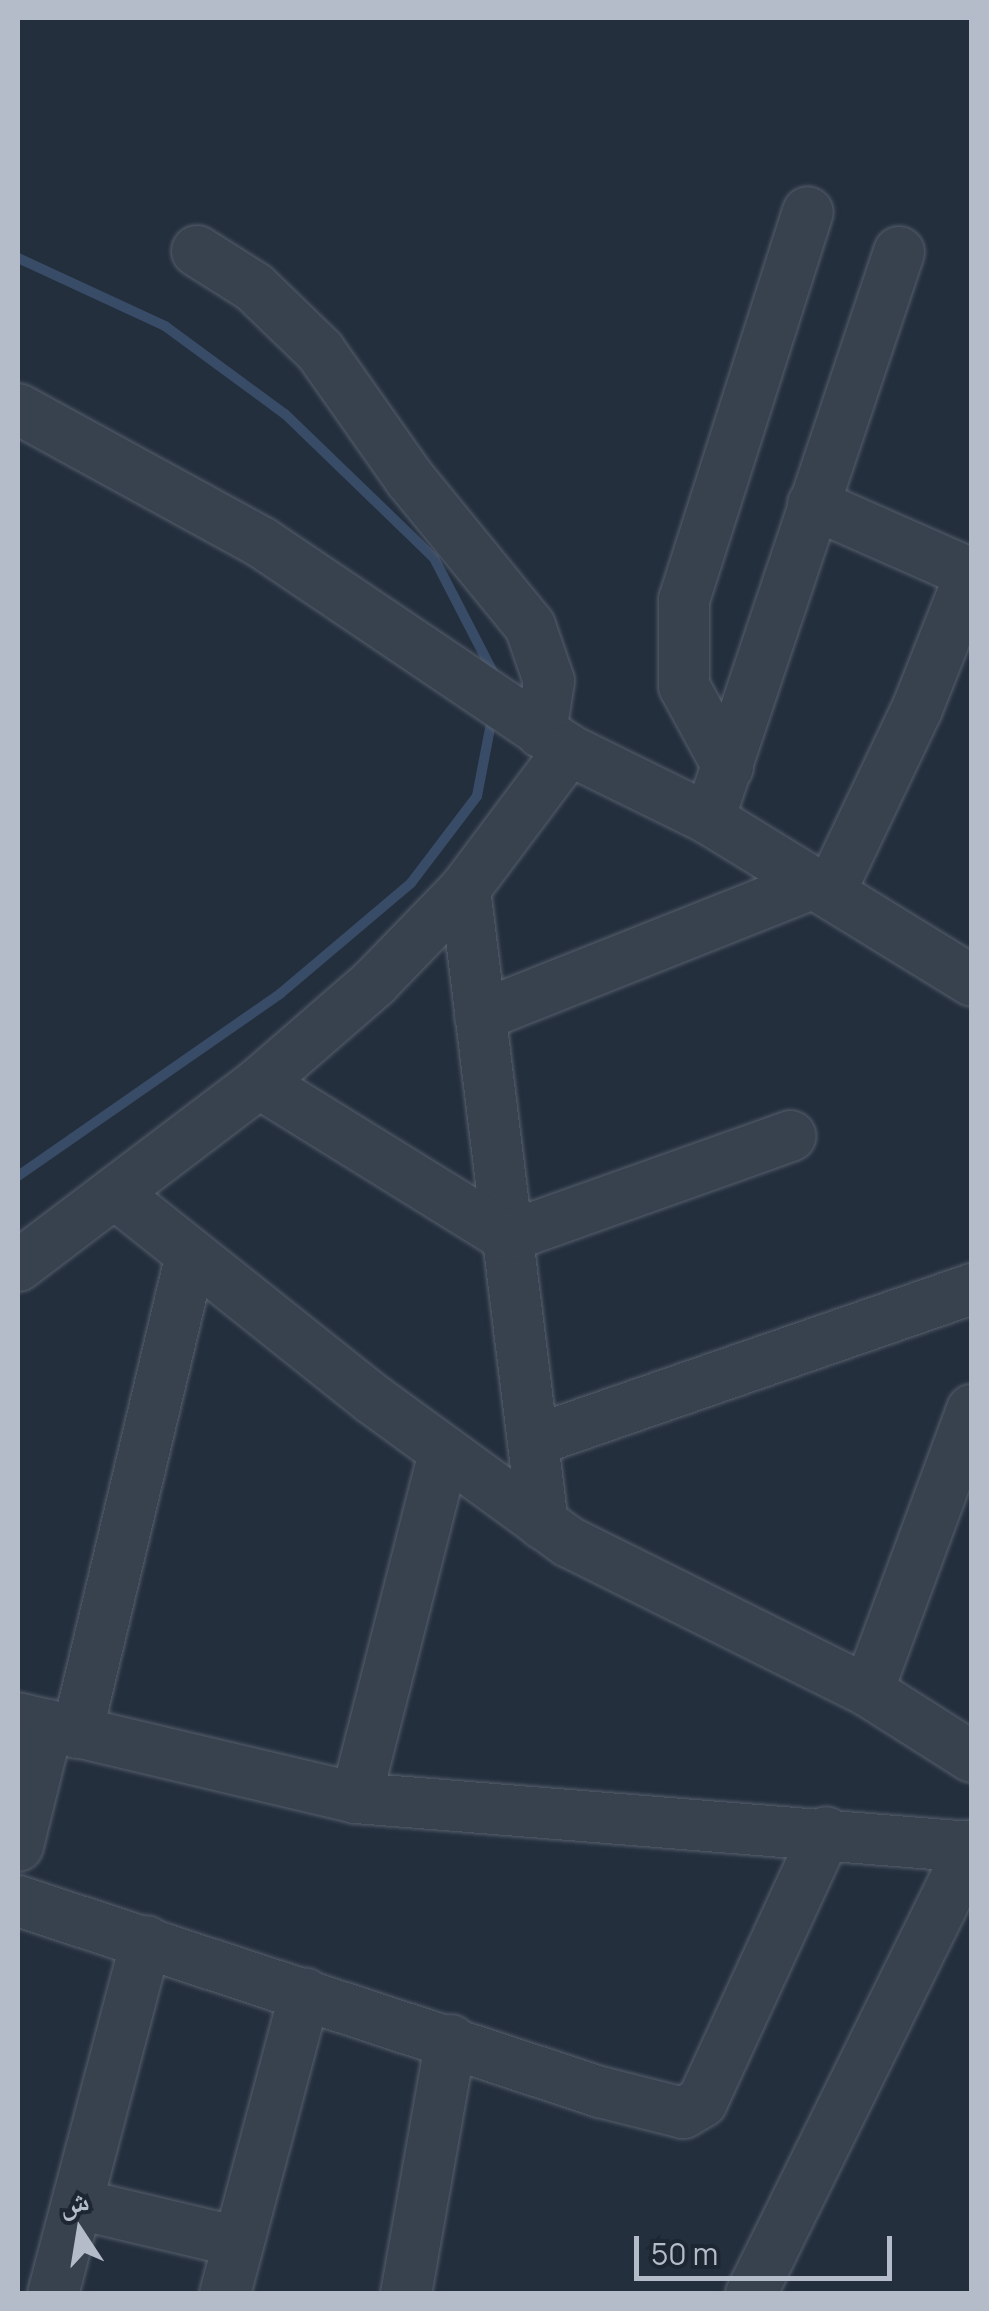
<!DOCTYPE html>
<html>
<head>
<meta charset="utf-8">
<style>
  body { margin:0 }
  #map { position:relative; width:989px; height:2311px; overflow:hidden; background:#242f3e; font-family:Manrope,"Noto Naskh Arabic",sans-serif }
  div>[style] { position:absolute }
  .stream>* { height:10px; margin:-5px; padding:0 5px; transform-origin:5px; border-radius:5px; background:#394c67 }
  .roads { filter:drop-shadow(0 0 2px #565f6c) drop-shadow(0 0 2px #565f6c) }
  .minor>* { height:50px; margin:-25px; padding:0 25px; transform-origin:25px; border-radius:25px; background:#38414e }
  span { translate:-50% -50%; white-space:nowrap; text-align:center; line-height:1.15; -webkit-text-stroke:10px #1d2633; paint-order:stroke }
  .frame { position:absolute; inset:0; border:20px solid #b4bcc9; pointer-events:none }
  .north { position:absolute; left:30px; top:2181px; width:100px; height:100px; -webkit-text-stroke:8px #1d2633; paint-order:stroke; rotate:348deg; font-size:28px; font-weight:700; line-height:40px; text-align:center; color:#b4bcc9 }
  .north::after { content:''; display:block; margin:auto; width:35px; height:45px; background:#b4bcc9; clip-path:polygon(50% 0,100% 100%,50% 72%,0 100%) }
  .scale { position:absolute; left:634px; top:2236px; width:258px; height:45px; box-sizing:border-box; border:5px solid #b4bcc9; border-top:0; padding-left:12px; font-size:30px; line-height:35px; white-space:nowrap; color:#b4bcc9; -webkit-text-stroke:8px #1d2633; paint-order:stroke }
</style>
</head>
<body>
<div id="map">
  <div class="stream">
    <i style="left:18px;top:258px;width:162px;rotate:24.8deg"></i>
    <i style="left:165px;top:326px;width:149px;rotate:36.3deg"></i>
    <i style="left:285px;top:414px;width:207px;rotate:44deg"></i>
    <i style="left:434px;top:558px;width:140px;rotate:62.7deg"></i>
    <i style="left:18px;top:1176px;width:320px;rotate:-34.8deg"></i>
    <i style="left:281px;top:993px;width:170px;rotate:-40.2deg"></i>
    <i style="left:411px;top:883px;width:109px;rotate:-52.8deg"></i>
    <i style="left:477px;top:796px;width:79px;rotate:-79.1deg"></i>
  </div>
  <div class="roads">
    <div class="minor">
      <i style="left:197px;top:251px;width:67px;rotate:32.3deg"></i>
      <i style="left:254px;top:287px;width:92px;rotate:44.1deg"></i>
      <i style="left:320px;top:351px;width:156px;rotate:54.9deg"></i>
      <i style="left:410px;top:479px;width:190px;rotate:50.8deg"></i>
      <i style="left:530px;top:626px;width:58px;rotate:70.9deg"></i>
      <i style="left:549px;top:681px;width:52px;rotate:98.9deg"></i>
      <i style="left:18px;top:409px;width:277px;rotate:28.7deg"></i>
      <i style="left:261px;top:542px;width:372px;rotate:34deg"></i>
      <i style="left:813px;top:504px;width:174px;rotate:23.8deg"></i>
      <i style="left:728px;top:767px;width:92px;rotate:-118.5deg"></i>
      <i style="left:684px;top:686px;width:86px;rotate:-90deg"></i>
      <i style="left:684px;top:600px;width:407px;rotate:-72.3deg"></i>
      <i style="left:709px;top:819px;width:598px;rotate:-71.47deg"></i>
      <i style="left:465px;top:889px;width:640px;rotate:83deg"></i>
      <i style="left:830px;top:892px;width:203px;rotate:-64.6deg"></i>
      <i style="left:917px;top:709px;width:149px;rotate:-68.4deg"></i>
      <i style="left:480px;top:1016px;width:360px;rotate:-21.7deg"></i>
      <i style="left:259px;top:1083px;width:292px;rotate:31.8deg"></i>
      <i style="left:507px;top:1237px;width:301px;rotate:-19.6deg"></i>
      <i style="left:117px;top:1195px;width:329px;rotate:38.6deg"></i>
      <i style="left:374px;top:1400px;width:241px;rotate:36.1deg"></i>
      <i style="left:569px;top:1542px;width:334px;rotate:26.5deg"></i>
      <i style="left:868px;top:1691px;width:123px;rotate:32.4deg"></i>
      <i style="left:18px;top:1266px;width:303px;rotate:-37.2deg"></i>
      <i style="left:259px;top:1083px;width:154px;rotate:-41deg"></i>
      <i style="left:375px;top:982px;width:129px;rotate:-45.9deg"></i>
      <i style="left:465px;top:889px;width:174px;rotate:-53.2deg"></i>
      <i style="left:569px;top:750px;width:156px;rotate:26.2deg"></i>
      <i style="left:709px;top:819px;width:309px;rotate:31.6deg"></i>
      <i style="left:533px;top:1441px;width:465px;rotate:-19.1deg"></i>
      <i style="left:868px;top:1691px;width:300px;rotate:-69.7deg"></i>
      <i style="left:18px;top:1718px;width:347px;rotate:13.3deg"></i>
      <i style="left:356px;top:1798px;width:616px;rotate:4.56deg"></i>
      <i style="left:77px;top:1733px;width:490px;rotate:-76.6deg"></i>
      <i style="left:356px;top:1798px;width:357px;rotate:-75.7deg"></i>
      <i style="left:18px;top:1846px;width:125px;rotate:-76.1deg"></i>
      <i style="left:18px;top:1901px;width:613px;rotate:18.17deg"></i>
      <i style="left:600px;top:2092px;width:86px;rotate:14.2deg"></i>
      <i style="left:683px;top:2113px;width:22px;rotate:-30deg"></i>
      <i style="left:702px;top:2102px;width:297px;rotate:-65.3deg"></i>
      <i style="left:78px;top:2204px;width:165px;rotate:13.3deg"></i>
      <i style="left:53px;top:2294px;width:365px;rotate:-75.2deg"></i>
      <i style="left:225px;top:2294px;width:311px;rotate:-75.1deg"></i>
      <i style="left:406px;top:2294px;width:258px;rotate:-80deg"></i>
      <i style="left:751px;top:2294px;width:500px;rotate:-63.79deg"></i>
    </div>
  </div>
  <div class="frame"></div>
  <div class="north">ش</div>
  <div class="scale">50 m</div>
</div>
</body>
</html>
